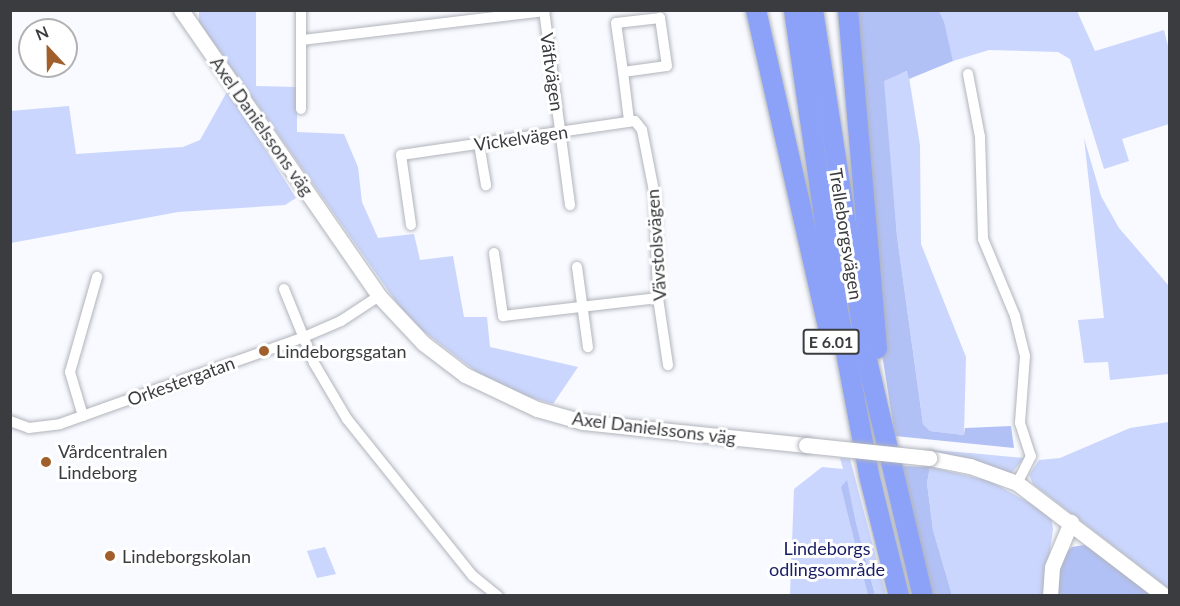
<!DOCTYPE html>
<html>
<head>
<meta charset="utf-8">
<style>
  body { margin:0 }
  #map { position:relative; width:1180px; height:606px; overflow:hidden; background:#f8faff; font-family:Lato,sans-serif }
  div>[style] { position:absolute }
  .green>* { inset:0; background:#cad6fd }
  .forest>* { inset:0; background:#b2c1f5 }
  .roads { filter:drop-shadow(0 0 2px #b1b4bb) drop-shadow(0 0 2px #b1b4bb) }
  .street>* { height:10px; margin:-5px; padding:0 5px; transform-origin:5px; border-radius:5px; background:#fff }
  .secondary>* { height:15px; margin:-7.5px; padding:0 7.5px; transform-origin:7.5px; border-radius:7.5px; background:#fff }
  .highway>* { height:20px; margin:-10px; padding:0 10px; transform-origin:10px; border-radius:10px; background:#8ca2f9 }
  .bridges { filter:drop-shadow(0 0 2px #b1b4bb) drop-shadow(0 0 2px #b1b4bb) }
  .secondary-bridge>* { height:15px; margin:-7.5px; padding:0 7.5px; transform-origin:7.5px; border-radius:7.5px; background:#fff }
  .dots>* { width:16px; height:16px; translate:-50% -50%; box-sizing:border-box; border:3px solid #fff; border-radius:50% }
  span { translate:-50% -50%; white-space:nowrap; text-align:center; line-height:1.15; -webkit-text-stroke:6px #fff; paint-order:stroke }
  .shield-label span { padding:2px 4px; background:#fff; border:2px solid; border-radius:4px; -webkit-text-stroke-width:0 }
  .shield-label { font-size:16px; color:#3b3c3f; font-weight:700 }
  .street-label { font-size:18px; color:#3b3c3f }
  .poi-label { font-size:18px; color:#3b3c3f }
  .left { translate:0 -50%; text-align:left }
  .park-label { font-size:18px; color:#181d65 }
  .frame { position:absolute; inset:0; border:12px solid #3b3c3f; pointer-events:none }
  .north { position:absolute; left:18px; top:18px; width:60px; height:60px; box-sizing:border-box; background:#fff; border:2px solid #b1b1b2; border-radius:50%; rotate:338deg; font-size:16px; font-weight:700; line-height:24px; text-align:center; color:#3b3c3f }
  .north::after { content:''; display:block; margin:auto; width:21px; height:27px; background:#a1602b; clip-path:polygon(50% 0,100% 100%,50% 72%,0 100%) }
</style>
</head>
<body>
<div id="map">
  <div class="green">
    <i style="clip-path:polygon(199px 11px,256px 11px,256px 86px,297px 87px,297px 132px,344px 134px,358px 167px,362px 202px,378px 238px,414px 234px,420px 260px,453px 256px,464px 317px,487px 317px,490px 347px,578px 367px,553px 404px,515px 393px,482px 376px,423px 331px,399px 306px,199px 22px)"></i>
    <i style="clip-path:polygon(939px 11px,1077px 11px,1095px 51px,1164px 30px,1169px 50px,1169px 124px,1122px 139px,1129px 161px,1104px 169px,1070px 59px,1058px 52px,989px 50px,953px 61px)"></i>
    <i style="clip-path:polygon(908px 71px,920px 145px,921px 244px,966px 357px,964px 435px,930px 431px,923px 424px,897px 236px,883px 80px)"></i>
    <i style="clip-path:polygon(228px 90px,296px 198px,285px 205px,178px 212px,11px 243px,10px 111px,69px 106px,76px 154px,183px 147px,200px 140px)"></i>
    <i style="clip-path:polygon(1084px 138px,1101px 196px,1119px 228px,1169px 286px,1169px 374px,1110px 380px,1108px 362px,1084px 363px,1078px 320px,1104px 318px)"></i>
    <i style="clip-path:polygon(1169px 422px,1170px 422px,1169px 589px,1033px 484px,1029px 475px,1039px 460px,1060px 458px,1130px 428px)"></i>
    <i style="clip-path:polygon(932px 450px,970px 453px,1024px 458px,1011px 474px)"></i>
    <i style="clip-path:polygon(840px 458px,850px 459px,886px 595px,875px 595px,855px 519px,873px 595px,790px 596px,794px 489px,822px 467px,843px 469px)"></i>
    <i style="clip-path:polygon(930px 467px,990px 481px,1051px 515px,1053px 529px,1044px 595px,952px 595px,933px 530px,927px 483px)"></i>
    <i style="clip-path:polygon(325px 547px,336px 574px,317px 578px,307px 551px)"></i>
  </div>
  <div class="forest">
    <i style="clip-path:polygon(857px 11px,939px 11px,944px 22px,953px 61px,909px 79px,907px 71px,884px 81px,897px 236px,923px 424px,930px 431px,964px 435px,965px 428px,1011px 426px,1014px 448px,895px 436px,882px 354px)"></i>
    <i style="clip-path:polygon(901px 466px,930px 467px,927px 483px,933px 530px,952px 595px,931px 595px)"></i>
    <i style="clip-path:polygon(847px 480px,855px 519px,875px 595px,868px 595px,841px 487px)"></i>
    <i style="clip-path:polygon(1084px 545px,1095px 550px,1153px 595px,1058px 595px,1056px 583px,1064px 555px,1072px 547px)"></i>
  </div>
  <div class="roads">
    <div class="street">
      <i style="left:544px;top:10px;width:197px;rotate:82.4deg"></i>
      <i style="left:302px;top:40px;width:244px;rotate:-6.8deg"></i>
      <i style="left:623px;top:72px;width:44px;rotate:-7.8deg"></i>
      <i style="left:667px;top:66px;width:49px;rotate:-98.3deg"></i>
      <i style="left:660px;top:18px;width:44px;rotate:173.5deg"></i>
      <i style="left:616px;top:23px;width:49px;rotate:81.9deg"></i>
      <i style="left:623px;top:72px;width:48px;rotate:82.9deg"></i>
      <i style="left:968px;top:74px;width:64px;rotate:79.2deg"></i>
      <i style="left:980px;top:137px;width:102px;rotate:88.3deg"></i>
      <i style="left:983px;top:239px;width:83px;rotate:67.4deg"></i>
      <i style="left:1015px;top:316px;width:41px;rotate:76deg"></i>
      <i style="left:1025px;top:356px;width:67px;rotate:94.3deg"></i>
      <i style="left:1020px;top:423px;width:35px;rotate:72deg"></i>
      <i style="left:1031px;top:456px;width:30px;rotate:117deg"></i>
      <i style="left:301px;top:109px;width:99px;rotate:-90deg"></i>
      <i style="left:479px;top:144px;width:42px;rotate:80.3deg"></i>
      <i style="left:411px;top:225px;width:71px;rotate:-98.1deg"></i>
      <i style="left:401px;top:155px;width:236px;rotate:-8.3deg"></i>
      <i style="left:635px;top:121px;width:11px;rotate:52deg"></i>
      <i style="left:642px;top:130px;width:67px;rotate:78.9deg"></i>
      <i style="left:655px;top:196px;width:102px;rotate:88.3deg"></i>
      <i style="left:658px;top:298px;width:68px;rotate:81.5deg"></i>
      <i style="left:494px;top:253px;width:64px;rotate:81.9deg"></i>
      <i style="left:503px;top:316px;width:156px;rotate:-6.6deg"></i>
      <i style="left:577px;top:267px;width:81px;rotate:82.2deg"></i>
      <i style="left:284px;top:289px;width:80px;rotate:67.9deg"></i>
      <i style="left:314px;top:363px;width:65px;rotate:59.5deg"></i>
      <i style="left:347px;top:419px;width:201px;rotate:51.3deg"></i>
      <i style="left:473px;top:576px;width:32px;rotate:39deg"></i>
      <i style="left:83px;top:416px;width:46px;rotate:-106.5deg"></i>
      <i style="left:70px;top:372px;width:99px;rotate:-74.1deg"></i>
      <i style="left:10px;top:421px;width:20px;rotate:20deg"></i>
      <i style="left:29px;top:428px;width:31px;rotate:-7deg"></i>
      <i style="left:60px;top:424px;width:259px;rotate:-19.6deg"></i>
      <i style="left:304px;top:337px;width:40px;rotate:-23.4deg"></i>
      <i style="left:341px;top:321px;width:45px;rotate:-33.3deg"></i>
    </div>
    <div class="secondary">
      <i style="left:181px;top:10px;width:348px;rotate:55.3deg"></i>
      <i style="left:379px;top:296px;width:64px;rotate:46.9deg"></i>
      <i style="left:423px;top:343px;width:53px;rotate:37.3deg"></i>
      <i style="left:465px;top:375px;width:80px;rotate:25.3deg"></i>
      <i style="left:537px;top:409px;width:48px;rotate:15.8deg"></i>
      <i style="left:583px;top:422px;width:224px;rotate:5.9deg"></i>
      <i style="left:929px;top:458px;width:42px;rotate:11deg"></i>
      <i style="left:970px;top:466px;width:50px;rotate:19.9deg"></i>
      <i style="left:1017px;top:483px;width:186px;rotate:37.4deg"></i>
      <i style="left:1050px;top:596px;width:29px;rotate:-86deg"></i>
      <i style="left:1052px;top:567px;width:49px;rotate:-67.1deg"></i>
    </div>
    <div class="highway">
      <i style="left:756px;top:10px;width:339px;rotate:77.2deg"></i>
      <i style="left:794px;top:10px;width:298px;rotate:81.7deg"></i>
      <i style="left:837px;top:305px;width:173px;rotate:79.3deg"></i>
      <i style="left:869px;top:475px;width:125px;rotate:76.1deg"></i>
      <i style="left:813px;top:10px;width:354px;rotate:81.2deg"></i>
      <i style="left:867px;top:360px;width:243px;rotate:76.7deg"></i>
      <i style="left:848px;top:10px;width:340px;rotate:85.1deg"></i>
    </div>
  </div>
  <div class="bridges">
    <div class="secondary-bridge">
      <i style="left:806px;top:445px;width:124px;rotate:6deg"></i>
    </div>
  </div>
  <div class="dots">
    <i style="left:264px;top:351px;background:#a1602b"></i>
    <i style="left:46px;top:462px;background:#a1602b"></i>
    <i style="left:110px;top:556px;background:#a1602b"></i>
  </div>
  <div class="shield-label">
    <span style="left:831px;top:342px">E 6.01</span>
  </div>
  <div class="street-label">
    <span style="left:552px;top:72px;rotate:82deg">Väftvägen</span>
    <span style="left:262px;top:126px;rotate:55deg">Axel Danielssons väg</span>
    <span style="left:521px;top:138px;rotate:-8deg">Vickelvägen</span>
    <span style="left:846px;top:234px;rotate:81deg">Trelleborgsvägen</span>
    <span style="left:656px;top:245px;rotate:-94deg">Vävstolsvägen</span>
    <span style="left:181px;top:381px;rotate:-20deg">Orkestergatan</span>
    <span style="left:654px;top:428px;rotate:7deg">Axel Danielssons väg</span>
  </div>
  <div class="poi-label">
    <span class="left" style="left:276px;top:351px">Lindeborgsgatan</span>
    <span class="left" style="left:58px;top:462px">Vårdcentralen<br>Lindeborg</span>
    <span class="left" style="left:122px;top:556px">Lindeborgskolan</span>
  </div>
  <div class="park-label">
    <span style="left:827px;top:559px">Lindeborgs<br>odlingsområde</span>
  </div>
  <div class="frame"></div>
  <div class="north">N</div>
</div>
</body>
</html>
